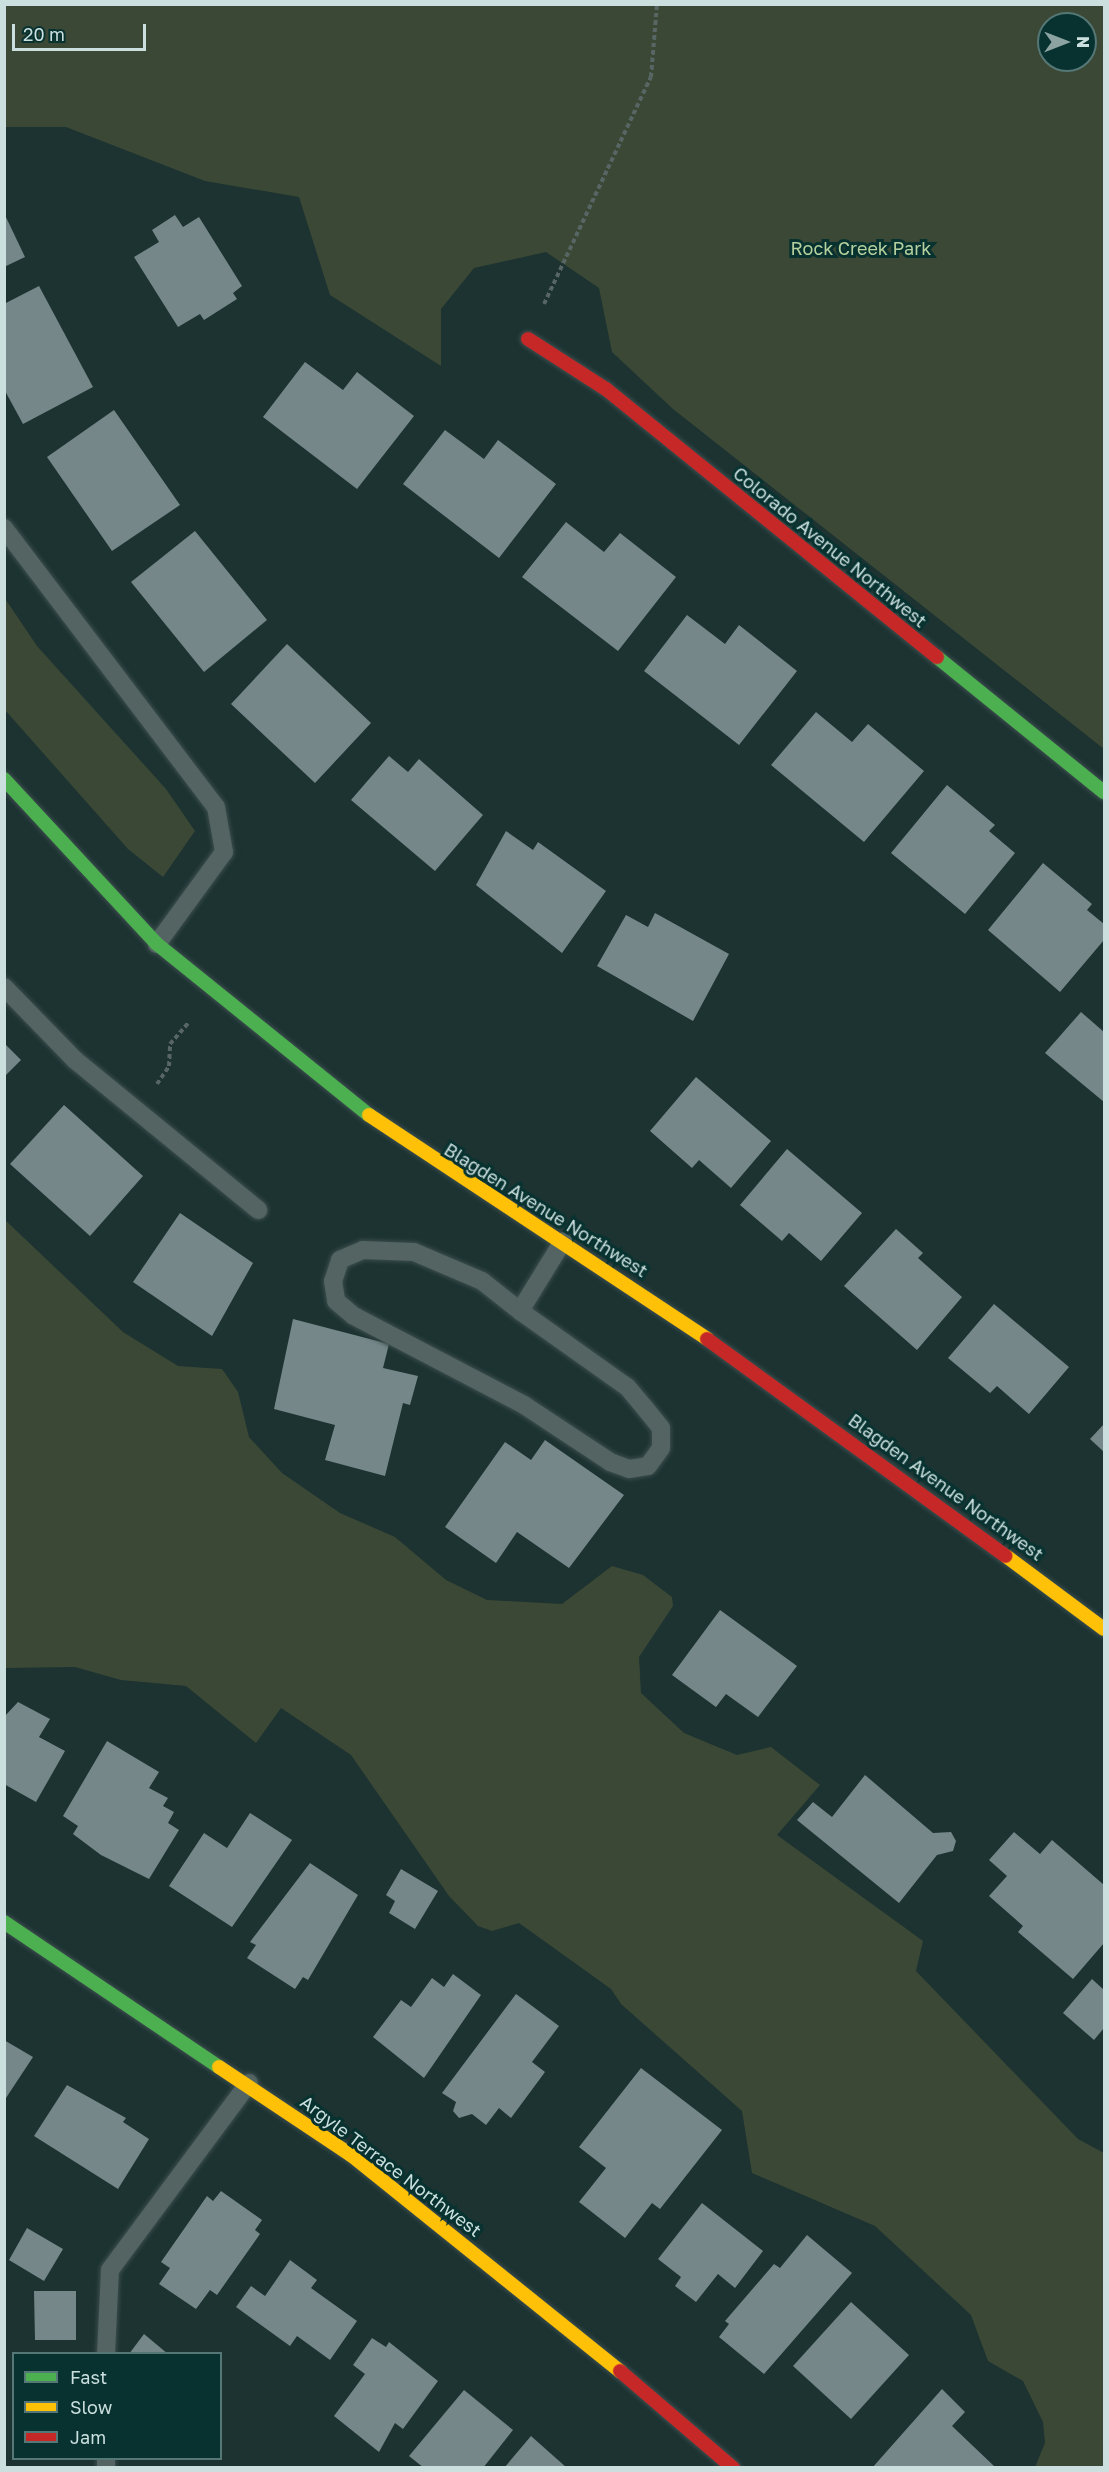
<!DOCTYPE html>
<html>
<head>
<meta charset="utf-8">
<style>
  body { margin:0 }
  #map { position:relative; width:1109px; height:2472px; overflow:hidden; background:#1c3332; font-family:"Golos Text",sans-serif }
  div>[style] { position:absolute }
  .green>* { inset:0; background:#3b4835 }
  .building>* { inset:0; background:#758789 }
  .path>* { height:4px; margin-top:-2px; transform-origin:0; background:repeating-linear-gradient(90deg,#576564 0 4.5px,transparent 0 7.5px) }
  .roads { filter:drop-shadow(0 0 2px #3c4d4d) drop-shadow(0 0 2px #3c4d4d) }
  .lane>* { height:18px; margin:-9px; padding:0 9px; transform-origin:9px; border-radius:9px; background:#536462 }
  .fast>* { height:14px; margin:-7px; padding:0 7px; transform-origin:7px; border-radius:7px; background:#4caf50 }
  .slow>* { height:14px; margin:-7px; padding:0 7px; transform-origin:7px; border-radius:7px; background:#ffc107 }
  .jam>* { height:14px; margin:-7px; padding:0 7px; transform-origin:7px; border-radius:7px; background:#c62828 }
  span { translate:-50% -50%; white-space:nowrap; text-align:center; line-height:1.15; -webkit-text-stroke:6px #073230; paint-order:stroke }
  .park-label { font-size:18px; color:#b6d09e }
  .street-label { font-size:18px; color:#cadfde }
  .frame { position:absolute; inset:0; border:6px solid #cadfde; pointer-events:none }
  .legend { position:absolute; left:12px; top:2352px; width:210px; height:108px; box-sizing:border-box; background:#073230; border:2px solid #557776; margin:0; padding:8px 10px; list-style:none; font-size:18px; color:#cadfde }
  .legend li { display:flex; align-items:center; gap:12px; height:30px }
  .legend b { width:30px; border:2px solid #557776 }
  .north { position:absolute; left:1037px; top:12px; width:60px; height:60px; box-sizing:border-box; background:#073230; border:2px solid #557776; border-radius:50%; rotate:90deg; font-size:16px; font-weight:700; line-height:24px; text-align:center; color:#cadfde }
  .north::after { content:''; display:block; margin:auto; width:21px; height:27px; background:#8da3a2; clip-path:polygon(50% 0,100% 100%,50% 72%,0 100%) }
  .scale { position:absolute; left:12px; top:24px; width:134px; height:27px; box-sizing:border-box; border:3px solid #cadfde; border-top:0; padding-left:8px; font-size:18px; line-height:21px; white-space:nowrap; color:#cadfde; -webkit-text-stroke:4px #073230; paint-order:stroke }
</style>
</head>
<body>
<div id="map">
  <div class="green">
    <i style="clip-path:polygon(evenodd,4px 5px,1104px 5px,1104px 749px,673px 409px,612px 352px,599px 288px,546px 252px,474px 268px,441px 309px,441px 366px,330px 295px,299px 197px,205px 181px,66px 127px,5px 127px,4px 5px,1049px 24px,1085px 24px,1085px 60px,1049px 60px,1049px 24px)"></i>
    <i style="clip-path:polygon(4px 597px,37px 646px,166px 789px,195px 831px,163px 877px,128px 849px,5px 710px)"></i>
    <i style="clip-path:polygon(4px 1219px,123px 1332px,178px 1366px,222px 1369px,238px 1392px,249px 1437px,282px 1473px,340px 1513px,395px 1537px,446px 1580px,487px 1600px,562px 1604px,612px 1566px,643px 1575px,672px 1597px,673px 1606px,639px 1657px,641px 1693px,684px 1733px,737px 1755px,771px 1747px,820px 1785px,777px 1835px,923px 1941px,916px 1971px,1078px 2139px,1104px 2153px,1104px 2467px,1035px 2467px,1045px 2443px,1043px 2422px,1023px 2381px,988px 2361px,971px 2315px,875px 2226px,752px 2173px,742px 2111px,621px 2004px,611px 1989px,519px 1923px,492px 1931px,478px 1926px,449px 1896px,351px 1755px,281px 1708px,256px 1743px,186px 1686px,121px 1680px,75px 1667px,5px 1668px)"></i>
  </div>
  <div class="building">
    <i style="clip-path:polygon(4px 213px,25px 257px,4px 267px)"></i>
    <i style="clip-path:polygon(175px 215px,183px 227px,199px 217px,242px 286px,233px 293px,237px 299px,204px 320px,200px 314px,178px 327px,134px 257px,159px 242px,152px 230px)"></i>
    <i style="clip-path:polygon(39px 286px,93px 387px,23px 424px,4px 389px,4px 304px)"></i>
    <i style="clip-path:polygon(305px 362px,343px 390px,357px 372px,414px 416px,357px 489px,263px 417px)"></i>
    <i style="clip-path:polygon(114px 410px,180px 505px,112px 551px,47px 457px)"></i>
    <i style="clip-path:polygon(445px 430px,484px 459px,498px 440px,556px 484px,499px 558px,403px 484px)"></i>
    <i style="clip-path:polygon(566px 522px,604px 552px,620px 533px,676px 577px,618px 651px,522px 577px)"></i>
    <i style="clip-path:polygon(195px 531px,267px 620px,204px 672px,131px 582px)"></i>
    <i style="clip-path:polygon(687px 615px,725px 644px,739px 625px,797px 671px,739px 745px,644px 671px)"></i>
    <i style="clip-path:polygon(287px 644px,371px 723px,315px 783px,231px 704px)"></i>
    <i style="clip-path:polygon(816px 712px,852px 742px,868px 724px,924px 771px,864px 842px,771px 765px)"></i>
    <i style="clip-path:polygon(389px 756px,408px 772px,419px 759px,483px 815px,435px 871px,351px 800px)"></i>
    <i style="clip-path:polygon(947px 785px,995px 825px,989px 831px,1015px 853px,965px 914px,891px 853px)"></i>
    <i style="clip-path:polygon(506px 831px,533px 850px,538px 842px,606px 891px,562px 953px,476px 885px)"></i>
    <i style="clip-path:polygon(1043px 863px,1092px 904px,1087px 910px,1104px 924px,1104px 940px,1060px 992px,988px 930px)"></i>
    <i style="clip-path:polygon(655px 913px,729px 954px,693px 1021px,597px 966px,626px 915px,648px 927px)"></i>
    <i style="clip-path:polygon(1081px 1012px,1104px 1032px,1104px 1102px,1045px 1053px)"></i>
    <i style="clip-path:polygon(4px 1043px,21px 1060px,4px 1077px)"></i>
    <i style="clip-path:polygon(696px 1077px,771px 1141px,731px 1188px,699px 1160px,692px 1168px,650px 1131px)"></i>
    <i style="clip-path:polygon(64px 1105px,143px 1176px,90px 1236px,10px 1164px)"></i>
    <i style="clip-path:polygon(787px 1149px,862px 1213px,821px 1261px,789px 1233px,782px 1241px,740px 1205px)"></i>
    <i style="clip-path:polygon(180px 1213px,253px 1263px,212px 1336px,133px 1282px)"></i>
    <i style="clip-path:polygon(896px 1229px,923px 1253px,918px 1258px,962px 1297px,917px 1350px,844px 1286px)"></i>
    <i style="clip-path:polygon(994px 1304px,1069px 1367px,1029px 1414px,997px 1386px,990px 1393px,948px 1358px)"></i>
    <i style="clip-path:polygon(293px 1319px,389px 1344px,383px 1368px,418px 1376px,410px 1405px,403px 1403px,385px 1476px,325px 1460px,335px 1425px,274px 1409px)"></i>
    <i style="clip-path:polygon(1104px 1424px,1104px 1452px,1090px 1439px)"></i>
    <i style="clip-path:polygon(545px 1440px,624px 1495px,569px 1568px,517px 1532px,496px 1563px,445px 1527px,505px 1442px,531px 1460px)"></i>
    <i style="clip-path:polygon(720px 1610px,797px 1666px,758px 1717px,726px 1694px,716px 1707px,672px 1675px)"></i>
    <i style="clip-path:polygon(18px 1702px,50px 1719px,39px 1737px,65px 1751px,36px 1802px,4px 1784px,4px 1717px)"></i>
    <i style="clip-path:polygon(107px 1741px,159px 1772px,149px 1788px,168px 1798px,163px 1806px,174px 1812px,168px 1823px,179px 1830px,149px 1879px,101px 1855px,73px 1834px,78px 1826px,63px 1816px)"></i>
    <i style="clip-path:polygon(865px 1775px,933px 1833px,951px 1832px,956px 1841px,953px 1851px,937px 1855px,899px 1903px,797px 1820px,813px 1802px,832px 1817px)"></i>
    <i style="clip-path:polygon(250px 1813px,292px 1840px,232px 1927px,169px 1886px,204px 1833px,227px 1848px)"></i>
    <i style="clip-path:polygon(1014px 1832px,1040px 1854px,1052px 1840px,1104px 1885px,1104px 1943px,1073px 1979px,1018px 1932px,1023px 1926px,989px 1896px,1007px 1876px,989px 1860px)"></i>
    <i style="clip-path:polygon(310px 1863px,358px 1895px,308px 1980px,303px 1977px,295px 1989px,247px 1958px,256px 1945px,250px 1942px)"></i>
    <i style="clip-path:polygon(401px 1869px,438px 1891px,415px 1929px,389px 1913px,395px 1901px,386px 1895px)"></i>
    <i style="clip-path:polygon(453px 1974px,481px 1995px,424px 2078px,373px 2037px,401px 2000px,411px 2007px,432px 1978px,444px 1987px)"></i>
    <i style="clip-path:polygon(1092px 1979px,1104px 1990px,1104px 2028px,1094px 2040px,1063px 2013px)"></i>
    <i style="clip-path:polygon(516px 1994px,559px 2026px,532px 2062px,545px 2072px,511px 2118px,499px 2108px,486px 2125px,472px 2114px,459px 2118px,453px 2111px,456px 2102px,442px 2093px)"></i>
    <i style="clip-path:polygon(4px 2040px,33px 2057px,4px 2101px)"></i>
    <i style="clip-path:polygon(641px 2068px,722px 2130px,660px 2209px,652px 2203px,625px 2238px,579px 2202px,606px 2168px,579px 2147px)"></i>
    <i style="clip-path:polygon(67px 2085px,126px 2118px,123px 2122px,149px 2139px,118px 2189px,34px 2136px)"></i>
    <i style="clip-path:polygon(221px 2191px,262px 2220px,255px 2230px,260px 2234px,217px 2295px,210px 2290px,196px 2309px,159px 2284px,170px 2268px,161px 2262px,207px 2196px,213px 2201px)"></i>
    <i style="clip-path:polygon(702px 2203px,763px 2251px,735px 2288px,718px 2274px,696px 2302px,675px 2286px,681px 2277px,658px 2259px)"></i>
    <i style="clip-path:polygon(27px 2228px,63px 2249px,44px 2281px,9px 2260px)"></i>
    <i style="clip-path:polygon(807px 2235px,852px 2273px,764px 2374px,719px 2337px,729px 2324px,725px 2321px,774px 2264px,780px 2268px)"></i>
    <i style="clip-path:polygon(290px 2260px,317px 2280px,311px 2288px,357px 2321px,330px 2360px,297px 2336px,290px 2346px,236px 2307px,251px 2286px,265px 2296px)"></i>
    <i style="clip-path:polygon(34px 2291px,76px 2291px,76px 2340px,35px 2340px)"></i>
    <i style="clip-path:polygon(851px 2302px,909px 2355px,851px 2419px,793px 2366px)"></i>
    <i style="clip-path:polygon(144px 2334px,168px 2354px,129px 2354px)"></i>
    <i style="clip-path:polygon(372px 2338px,386px 2347px,389px 2342px,438px 2381px,403px 2429px,395px 2423px,379px 2452px,334px 2416px,365px 2374px,353px 2365px)"></i>
    <i style="clip-path:polygon(942px 2389px,965px 2412px,952px 2426px,994px 2466px,872px 2468px)"></i>
    <i style="clip-path:polygon(464px 2390px,513px 2430px,483px 2468px,424px 2468px,409px 2456px)"></i>
    <i style="clip-path:polygon(531px 2436px,567px 2468px,504px 2468px)"></i>
  </div>
  <div class="path">
    <i style="left:544px;top:304px;width:251px;rotate:-64.8deg"></i>
    <i style="left:651px;top:77px;width:73px;rotate:-85.3deg"></i>
    <i style="left:157px;top:1084px;width:22px;rotate:-56deg"></i>
    <i style="left:169px;top:1066px;width:22px;rotate:-87deg"></i>
    <i style="left:170px;top:1044px;width:29px;rotate:-49deg"></i>
  </div>
  <div class="roads">
    <div class="lane">
      <i style="left:4px;top:528px;width:350px;rotate:52.8deg"></i>
      <i style="left:216px;top:807px;width:46px;rotate:79.9deg"></i>
      <i style="left:224px;top:852px;width:114px;rotate:126.1deg"></i>
      <i style="left:4px;top:987px;width:102px;rotate:45.8deg"></i>
      <i style="left:75px;top:1060px;width:237px;rotate:39.3deg"></i>
      <i style="left:520px;top:1311px;width:48px;rotate:-141.7deg"></i>
      <i style="left:482px;top:1281px;width:74px;rotate:-156.9deg"></i>
      <i style="left:414px;top:1252px;width:51px;rotate:-177.8deg"></i>
      <i style="left:363px;top:1250px;width:25px;rotate:157deg"></i>
      <i style="left:340px;top:1260px;width:22px;rotate:108deg"></i>
      <i style="left:333px;top:1281px;width:20px;rotate:81deg"></i>
      <i style="left:336px;top:1301px;width:23px;rotate:40deg"></i>
      <i style="left:354px;top:1316px;width:192px;rotate:27.6deg"></i>
      <i style="left:524px;top:1405px;width:103px;rotate:33.5deg"></i>
      <i style="left:610px;top:1462px;width:20px;rotate:20deg"></i>
      <i style="left:629px;top:1469px;width:19px;rotate:-9deg"></i>
      <i style="left:648px;top:1466px;width:22px;rotate:-54deg"></i>
      <i style="left:661px;top:1448px;width:20px;rotate:-90deg"></i>
      <i style="left:661px;top:1428px;width:27px;rotate:-129deg"></i>
      <i style="left:644px;top:1407px;width:26px;rotate:-130deg"></i>
      <i style="left:627px;top:1387px;width:131px;rotate:-144.6deg"></i>
      <i style="left:520px;top:1311px;width:82px;rotate:-58.4deg"></i>
      <i style="left:106px;top:2354px;width:84px;rotate:-87.3deg"></i>
      <i style="left:110px;top:2270px;width:233px;rotate:-53.4deg"></i>
      <i style="left:106px;top:2458px;width:10px;rotate:90deg"></i>
    </div>
    <div class="fast">
      <i style="left:937px;top:657px;width:215px;rotate:39deg"></i>
      <i style="left:4px;top:779px;width:225px;rotate:47.2deg"></i>
      <i style="left:157px;top:944px;width:272px;rotate:38.9deg"></i>
      <i style="left:4px;top:1922px;width:259px;rotate:34deg"></i>
    </div>
    <div class="slow">
      <i style="left:369px;top:1115px;width:405px;rotate:33.5deg"></i>
      <i style="left:1006px;top:1556px;width:122px;rotate:36.7deg"></i>
      <i style="left:219px;top:2067px;width:159px;rotate:33.7deg"></i>
      <i style="left:351px;top:2155px;width:345px;rotate:38.8deg"></i>
    </div>
    <div class="jam">
      <i style="left:528px;top:339px;width:93px;rotate:32.7deg"></i>
      <i style="left:606px;top:389px;width:426px;rotate:39deg"></i>
      <i style="left:707px;top:1339px;width:369px;rotate:36deg"></i>
      <i style="left:620px;top:2371px;width:149px;rotate:40.6deg"></i>
    </div>
  </div>
  <div class="park-label">
    <span style="left:861px;top:248px">Rock Creek Park</span>
  </div>
  <div class="street-label">
    <span style="left:830px;top:547px;rotate:39deg">Colorado Avenue Northwest</span>
    <span style="left:546px;top:1210px;rotate:32deg">Blagden Avenue Northwest</span>
    <span style="left:946px;top:1487px;rotate:36deg">Blagden Avenue Northwest</span>
    <span style="left:391px;top:2166px;rotate:37deg">Argyle Terrace Northwest</span>
  </div>
  <div class="frame"></div>
  <ul class="legend">
  <li><b style="height:8px;background:#4caf50"></b>Fast</li>
  <li><b style="height:8px;background:#ffc107"></b>Slow</li>
  <li><b style="height:8px;background:#c62828"></b>Jam</li>
  </ul>
  <div class="north">N</div>
  <div class="scale">20 m</div>
</div>
</body>
</html>
